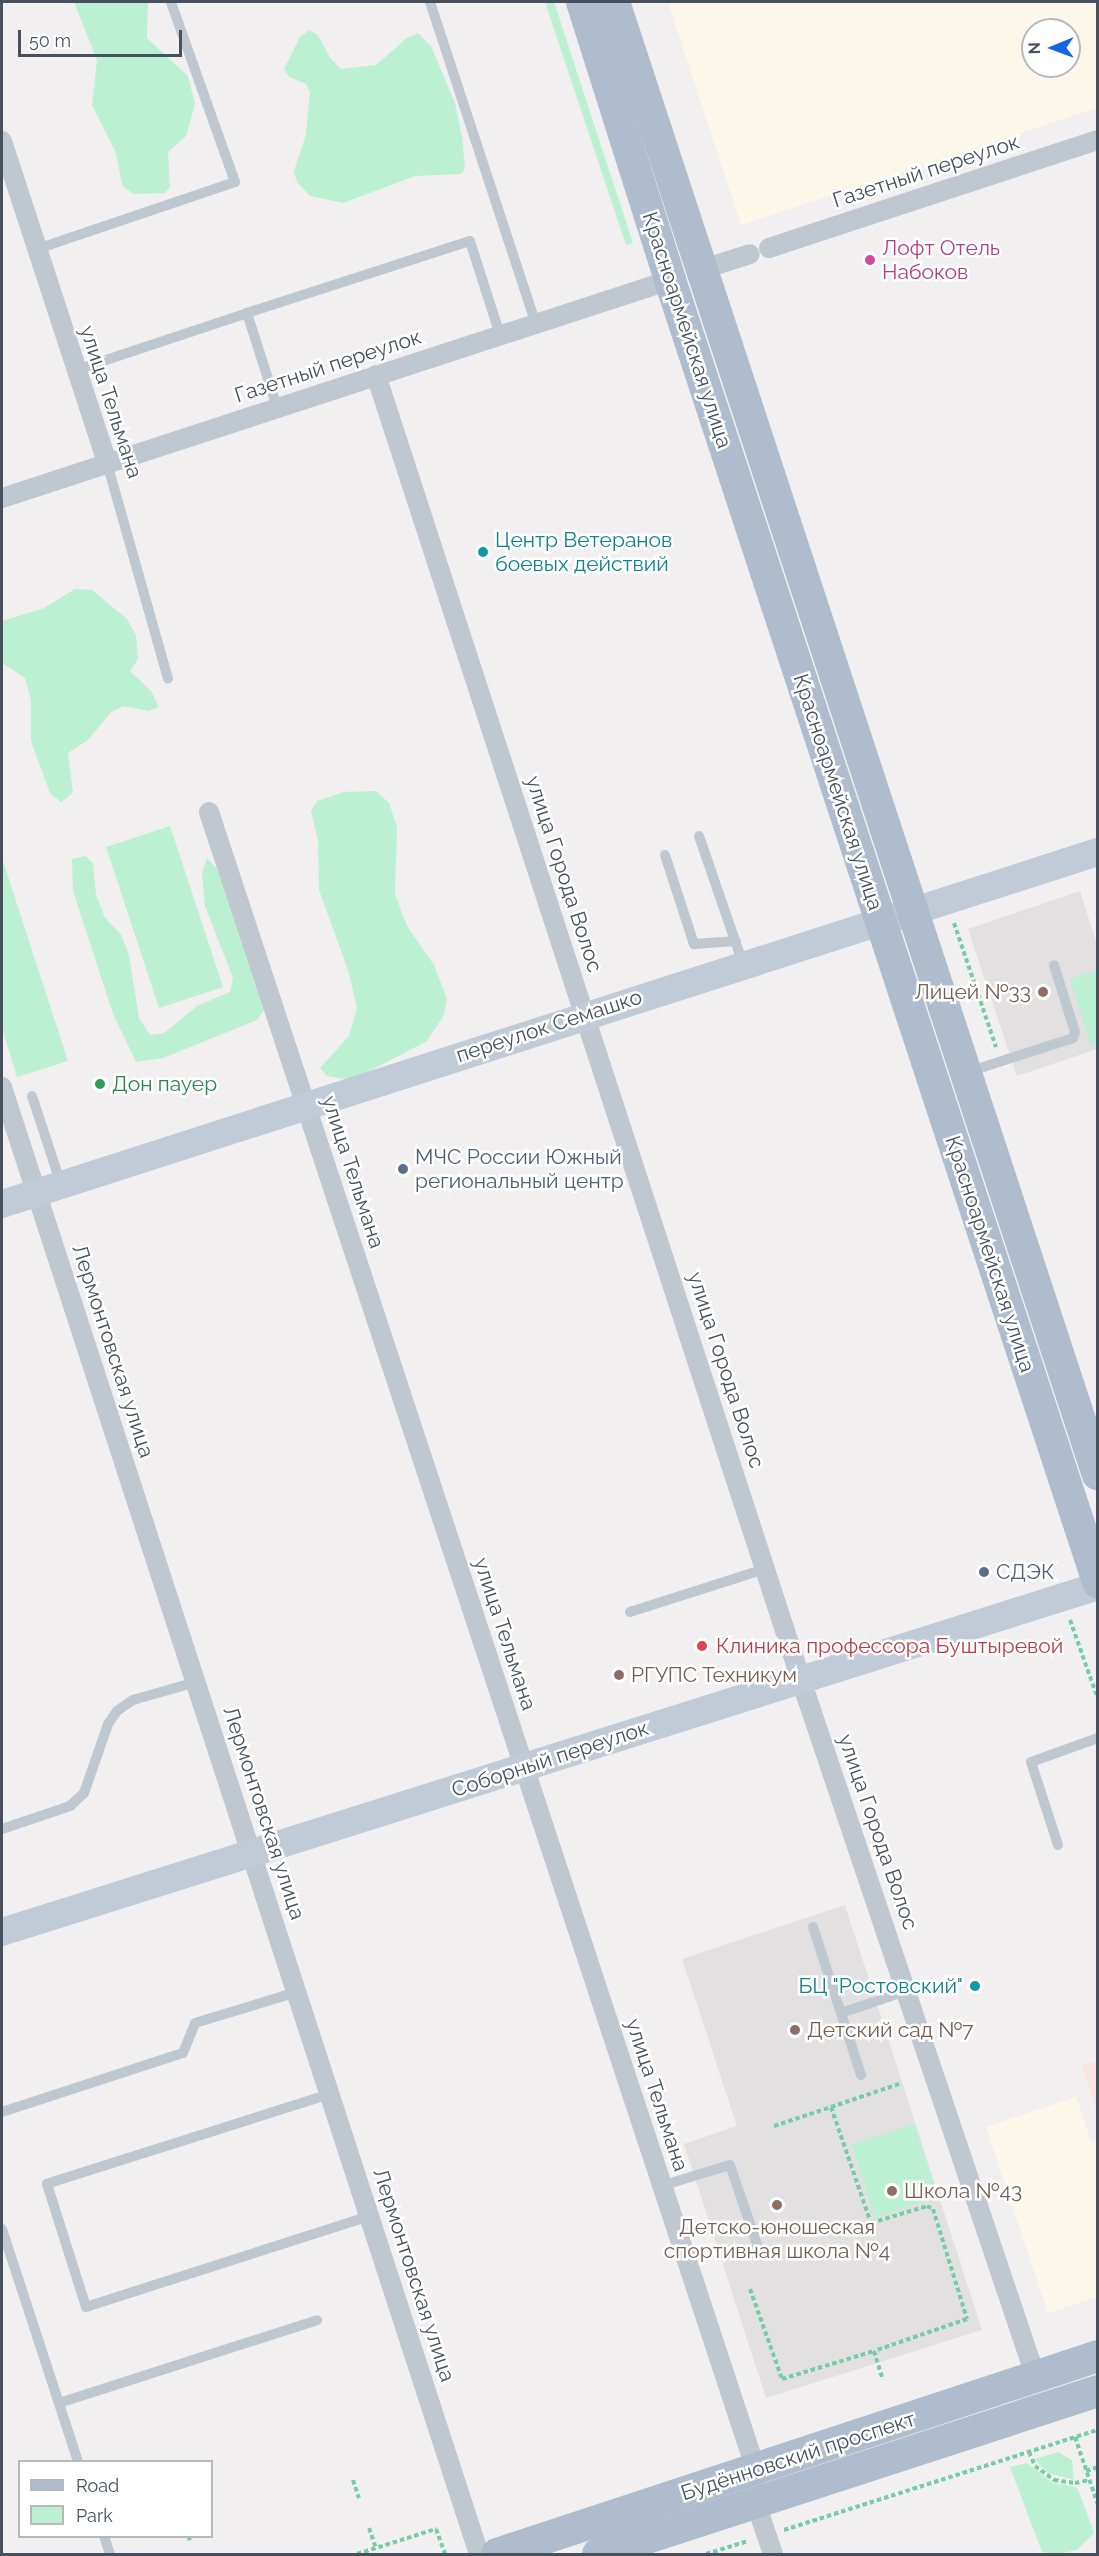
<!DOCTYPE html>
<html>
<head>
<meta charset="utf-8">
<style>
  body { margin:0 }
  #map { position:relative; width:1099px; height:2556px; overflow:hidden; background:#f1efef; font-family:Raleway,sans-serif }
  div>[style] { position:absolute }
  .commercial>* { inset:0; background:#fcf7e8 }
  .education>* { inset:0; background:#e2e0e1 }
  .medical>* { inset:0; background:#fbe3df }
  .green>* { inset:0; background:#bcf0d3 }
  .path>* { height:4px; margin-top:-2px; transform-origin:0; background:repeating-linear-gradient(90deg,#73cea7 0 4.5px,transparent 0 7.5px) }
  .lane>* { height:10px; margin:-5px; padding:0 5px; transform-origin:5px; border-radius:5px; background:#bfc8d1 }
  .street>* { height:20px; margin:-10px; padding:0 10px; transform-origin:10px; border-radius:10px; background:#bfc8d1 }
  .secondary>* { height:28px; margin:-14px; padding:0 14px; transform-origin:14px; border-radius:14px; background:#c1cbd8 }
  .primary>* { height:32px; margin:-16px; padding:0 16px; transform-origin:16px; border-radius:16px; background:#aebcce }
  .dots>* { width:16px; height:16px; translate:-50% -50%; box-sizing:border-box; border:3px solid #fff; border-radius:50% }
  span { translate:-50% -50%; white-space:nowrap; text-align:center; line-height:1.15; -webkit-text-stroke:5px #fff; paint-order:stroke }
  .street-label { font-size:21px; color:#46515d }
  .hotel-label { font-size:21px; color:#b23c85 }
  .left { translate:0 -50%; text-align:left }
  .culture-label { font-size:21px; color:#0d838f }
  .right { translate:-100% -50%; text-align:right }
  .education-label { font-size:21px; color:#785e54 }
  .leisure-label { font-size:21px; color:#27864d }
  .service-label { font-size:21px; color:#4e5e75 }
  .health-label { font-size:21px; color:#be3a42 }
  .frame { position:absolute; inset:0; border:3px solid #46515d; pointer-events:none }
  .legend { position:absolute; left:18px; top:2460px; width:195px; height:78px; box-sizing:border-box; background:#fff; border:2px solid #b5b9be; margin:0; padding:8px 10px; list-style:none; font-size:18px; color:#46515d }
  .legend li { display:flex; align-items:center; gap:12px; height:30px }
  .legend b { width:30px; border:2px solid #b5b9be }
  .north { position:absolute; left:1021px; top:18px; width:60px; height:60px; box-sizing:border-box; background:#fff; border:2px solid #b5b9be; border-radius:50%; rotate:269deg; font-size:16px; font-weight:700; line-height:24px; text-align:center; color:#46515d }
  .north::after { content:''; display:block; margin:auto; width:21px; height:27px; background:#1564e5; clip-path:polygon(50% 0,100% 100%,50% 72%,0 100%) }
  .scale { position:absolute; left:18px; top:30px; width:164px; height:27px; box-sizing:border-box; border:3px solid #46515d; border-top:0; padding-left:8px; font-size:18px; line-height:21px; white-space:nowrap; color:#46515d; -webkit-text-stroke:4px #fff; paint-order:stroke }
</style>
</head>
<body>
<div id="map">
  <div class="commercial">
    <i style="clip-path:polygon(evenodd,668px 2px,1097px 2px,1097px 108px,741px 225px,668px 2px,1033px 30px,1069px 30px,1069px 66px,1033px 66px,1033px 30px)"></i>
    <i style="clip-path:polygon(1076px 2097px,1091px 2142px,1097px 2140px,1097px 2297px,1048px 2313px,986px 2127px)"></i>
  </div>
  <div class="education">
    <i style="clip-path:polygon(1080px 891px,1097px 945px,1097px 1049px,1017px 1076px,968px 929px)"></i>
    <i style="clip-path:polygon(845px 1905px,982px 2330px,766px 2398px,684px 2144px,737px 2126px,682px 1959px)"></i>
  </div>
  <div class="medical">
    <i style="clip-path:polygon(1097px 2061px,1097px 2113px,1082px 2066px)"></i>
  </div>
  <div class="green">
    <i style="clip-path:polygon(74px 2px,148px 2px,147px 38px,188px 76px,195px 104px,186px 136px,168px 152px,170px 187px,165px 193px,133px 194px,122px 185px,116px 153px,92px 105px,97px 60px)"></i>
    <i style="clip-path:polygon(545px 2px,554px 2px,633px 243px,626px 245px)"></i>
    <i style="clip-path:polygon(309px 30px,318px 35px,331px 59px,341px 69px,376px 65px,407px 38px,418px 33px,431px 46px,455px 103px,462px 137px,465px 168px,461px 174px,415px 176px,343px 203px,310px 196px,297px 182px,294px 171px,306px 135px,310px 92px,306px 84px,289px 77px,284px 69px,300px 37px)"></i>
    <i style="clip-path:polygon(75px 589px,92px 590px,127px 619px,136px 635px,138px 659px,130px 671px,151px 691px,159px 707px,148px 711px,124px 706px,111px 712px,88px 740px,68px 753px,73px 793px,61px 802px,50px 793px,31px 741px,31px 700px,25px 678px,2px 663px,2px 621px,44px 608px)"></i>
    <i style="clip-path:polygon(376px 791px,389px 803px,397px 827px,395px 894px,407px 926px,434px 965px,447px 999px,444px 1015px,427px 1041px,360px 1076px,346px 1079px,327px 1076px,320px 1068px,349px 1036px,357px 1008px,349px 973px,319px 890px,318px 841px,311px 811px,317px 801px,344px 792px)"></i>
    <i style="clip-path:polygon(170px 826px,223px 987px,159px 1008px,106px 847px)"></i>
    <i style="clip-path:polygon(85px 856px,93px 863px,96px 894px,105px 918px,121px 934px,129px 955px,139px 1018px,150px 1035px,164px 1033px,197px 1006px,230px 992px,233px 978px,205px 906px,202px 873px,207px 858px,218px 870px,266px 1008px,257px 1020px,163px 1058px,136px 1062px,113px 1014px,73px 891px,72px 859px)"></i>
    <i style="clip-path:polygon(2px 858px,68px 1061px,17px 1077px,2px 1028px)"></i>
    <i style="clip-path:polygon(1097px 970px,1097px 1044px,1091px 1047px,1070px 979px)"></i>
    <i style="clip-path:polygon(914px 2124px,938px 2197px,875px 2218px,851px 2145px)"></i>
    <i style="clip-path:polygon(1058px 2452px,1072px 2460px,1074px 2480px,1048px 2473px,1034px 2459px)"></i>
    <i style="clip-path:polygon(1027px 2463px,1053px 2483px,1076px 2487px,1079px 2492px,1094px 2533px,1077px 2550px,1058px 2554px,1042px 2552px,1010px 2467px)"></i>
  </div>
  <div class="path">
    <i style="left:954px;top:923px;width:131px;rotate:71.3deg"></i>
    <i style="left:1070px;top:1620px;width:84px;rotate:70.5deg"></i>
    <i style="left:831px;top:2107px;width:72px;rotate:-18.7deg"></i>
    <i style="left:774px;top:2126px;width:60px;rotate:-18.4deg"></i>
    <i style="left:831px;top:2107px;width:123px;rotate:71deg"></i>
    <i style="left:871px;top:2223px;width:59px;rotate:-16.9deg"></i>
    <i style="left:927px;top:2206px;width:7px;rotate:27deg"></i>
    <i style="left:933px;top:2209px;width:115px;rotate:72.8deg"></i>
    <i style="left:967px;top:2319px;width:98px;rotate:161deg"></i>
    <i style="left:874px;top:2351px;width:30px;rotate:73deg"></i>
    <i style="left:750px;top:2289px;width:96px;rotate:70.4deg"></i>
    <i style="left:782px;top:2379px;width:96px;rotate:-16.9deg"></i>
    <i style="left:1075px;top:2437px;width:72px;rotate:71.3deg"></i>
    <i style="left:1029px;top:2452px;width:15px;rotate:67deg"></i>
    <i style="left:1035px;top:2466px;width:24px;rotate:36deg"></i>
    <i style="left:1054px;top:2480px;width:21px;rotate:8deg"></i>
    <i style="left:1075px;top:2483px;width:14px;rotate:-12deg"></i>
    <i style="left:1086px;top:2471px;width:13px;rotate:-18deg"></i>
    <i style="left:353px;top:2480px;width:19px;rotate:72deg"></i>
    <i style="left:369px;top:2528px;width:21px;rotate:71deg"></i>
    <i style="left:784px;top:2530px;width:330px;rotate:-17.7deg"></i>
    <i style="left:189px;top:2536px;width:6px;rotate:81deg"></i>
    <i style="left:357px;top:2554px;width:83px;rotate:-17.6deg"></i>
    <i style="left:436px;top:2529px;width:27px;rotate:70deg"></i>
    <i style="left:706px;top:2554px;width:44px;rotate:-17.2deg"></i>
  </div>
  <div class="lane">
    <i style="left:430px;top:2px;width:339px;rotate:71.8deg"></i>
    <i style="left:37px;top:249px;width:209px;rotate:-18.7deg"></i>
    <i style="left:235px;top:182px;width:191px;rotate:-109.6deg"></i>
    <i style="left:76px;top:370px;width:180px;rotate:-18.4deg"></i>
    <i style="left:277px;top:407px;width:99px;rotate:-107.7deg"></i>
    <i style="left:247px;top:313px;width:234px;rotate:-17.9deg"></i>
    <i style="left:470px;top:241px;width:99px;rotate:72.3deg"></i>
    <i style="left:107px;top:463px;width:224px;rotate:74.2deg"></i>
    <i style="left:699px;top:836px;width:135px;rotate:71deg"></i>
    <i style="left:665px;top:855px;width:94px;rotate:72deg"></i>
    <i style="left:694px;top:944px;width:42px;rotate:-4.1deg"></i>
    <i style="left:968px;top:1072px;width:110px;rotate:-17.9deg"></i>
    <i style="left:1073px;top:1038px;width:6px;rotate:-72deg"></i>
    <i style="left:1075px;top:1032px;width:70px;rotate:-107.4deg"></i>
    <i style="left:32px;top:1096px;width:93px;rotate:71.8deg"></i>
    <i style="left:630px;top:1612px;width:142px;rotate:-17.7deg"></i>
    <i style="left:2px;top:1829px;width:72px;rotate:-18.7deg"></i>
    <i style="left:70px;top:1806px;width:19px;rotate:-43deg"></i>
    <i style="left:84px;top:1793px;width:73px;rotate:-70.8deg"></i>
    <i style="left:108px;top:1724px;width:16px;rotate:-55deg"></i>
    <i style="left:117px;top:1711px;width:19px;rotate:-35deg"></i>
    <i style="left:133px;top:1700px;width:66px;rotate:-15.9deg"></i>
    <i style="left:1058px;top:1845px;width:87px;rotate:-108deg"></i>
    <i style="left:1031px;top:1762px;width:71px;rotate:-19.7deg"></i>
    <i style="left:813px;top:1927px;width:90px;rotate:72deg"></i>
    <i style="left:861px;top:2075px;width:65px;rotate:-107.9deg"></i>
    <i style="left:841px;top:2013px;width:69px;rotate:-18.7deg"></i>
    <i style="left:330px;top:2094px;width:297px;rotate:162.4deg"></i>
    <i style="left:47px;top:2184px;width:129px;rotate:72.4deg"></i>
    <i style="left:86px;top:2307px;width:298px;rotate:-17.8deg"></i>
    <i style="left:2px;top:2112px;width:190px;rotate:-18.1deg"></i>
    <i style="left:183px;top:2053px;width:32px;rotate:-68deg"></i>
    <i style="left:195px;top:2023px;width:107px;rotate:-16.9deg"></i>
    <i style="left:661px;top:2186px;width:72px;rotate:-16.9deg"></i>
    <i style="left:730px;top:2165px;width:96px;rotate:71.2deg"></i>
    <i style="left:2px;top:2229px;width:245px;rotate:71.9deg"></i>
    <i style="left:59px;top:2403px;width:271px;rotate:-17.8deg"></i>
    <i style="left:104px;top:2536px;width:19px;rotate:72deg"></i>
  </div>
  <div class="street">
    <i style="left:2px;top:141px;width:339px;rotate:71.9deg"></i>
    <i style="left:769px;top:248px;width:346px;rotate:-18.2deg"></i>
    <i style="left:700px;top:270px;width:52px;rotate:-17.7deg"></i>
    <i style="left:376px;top:375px;width:1388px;rotate:71.96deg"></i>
    <i style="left:806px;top:1695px;width:721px;rotate:71.39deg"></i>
    <i style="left:2px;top:498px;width:703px;rotate:-18.07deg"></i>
    <i style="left:209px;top:812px;width:1746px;rotate:71.74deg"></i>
    <i style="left:2px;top:1087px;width:1543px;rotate:71.99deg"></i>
    <i style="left:756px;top:2504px;width:53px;rotate:71.2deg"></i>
  </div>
  <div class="secondary">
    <i style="left:2px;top:1204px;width:1151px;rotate:-17.81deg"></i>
    <i style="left:2px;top:1932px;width:1149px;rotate:-17.52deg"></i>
  </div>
  <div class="primary">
    <i style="left:582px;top:2px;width:292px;rotate:72.4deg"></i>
    <i style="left:670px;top:280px;width:1371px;rotate:71.8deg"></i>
    <i style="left:614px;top:2px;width:1550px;rotate:71.81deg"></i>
    <i style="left:497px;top:2554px;width:633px;rotate:-18.23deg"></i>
    <i style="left:598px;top:2554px;width:526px;rotate:-18.06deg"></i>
  </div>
  <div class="dots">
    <i style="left:870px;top:260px;background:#d1479c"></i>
    <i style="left:483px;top:552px;background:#0f9aa8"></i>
    <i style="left:1043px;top:992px;background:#8d6e63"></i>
    <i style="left:100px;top:1084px;background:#2e9e5b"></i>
    <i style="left:403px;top:1169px;background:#5c6f8a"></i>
    <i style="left:984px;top:1572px;background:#5c6f8a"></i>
    <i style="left:702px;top:1646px;background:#e0444e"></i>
    <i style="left:619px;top:1675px;background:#8d6e63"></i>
    <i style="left:975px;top:1986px;background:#0f9aa8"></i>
    <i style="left:795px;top:2030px;background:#8d6e63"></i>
    <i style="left:892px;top:2191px;background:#8d6e63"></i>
    <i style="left:777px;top:2205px;background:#8d6e63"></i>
  </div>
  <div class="street-label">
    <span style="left:926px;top:171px;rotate:-18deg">Газетный переулок</span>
    <span style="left:687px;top:330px;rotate:72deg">Красноармейская улица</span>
    <span style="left:328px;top:366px;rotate:-18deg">Газетный переулок</span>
    <span style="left:111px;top:402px;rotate:72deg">улица Тельмана</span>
    <span style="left:838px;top:792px;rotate:72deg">Красноармейская улица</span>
    <span style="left:564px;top:874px;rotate:72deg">улица Города Волос</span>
    <span style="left:549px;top:1026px;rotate:-18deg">переулок Семашко</span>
    <span style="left:353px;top:1172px;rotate:72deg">улица Тельмана</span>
    <span style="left:990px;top:1254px;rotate:72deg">Красноармейская улица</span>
    <span style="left:113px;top:1351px;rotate:72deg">Лермонтовская улица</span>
    <span style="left:726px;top:1370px;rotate:72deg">улица Города Волос</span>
    <span style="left:505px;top:1634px;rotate:72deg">улица Тельмана</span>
    <span style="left:550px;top:1759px;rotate:-18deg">Соборный переулок</span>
    <span style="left:264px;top:1813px;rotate:72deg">Лермонтовская улица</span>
    <span style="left:878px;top:1832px;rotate:71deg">улица Города Волос</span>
    <span style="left:657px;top:2095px;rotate:72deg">улица Тельмана</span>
    <span style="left:414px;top:2275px;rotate:72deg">Лермонтовская улица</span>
    <span style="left:798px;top:2456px;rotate:-18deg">Будённовский проспект</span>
  </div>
  <div class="hotel-label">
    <span class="left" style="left:882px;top:260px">Лофт Отель<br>Набоков</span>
  </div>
  <div class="culture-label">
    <span class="left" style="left:495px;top:552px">Центр Ветеранов<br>боевых действий</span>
    <span class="right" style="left:963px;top:1986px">БЦ "Ростовский"</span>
  </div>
  <div class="education-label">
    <span class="right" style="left:1031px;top:992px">Лицей №33</span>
    <span class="left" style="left:631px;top:1675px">РГУПС Техникум</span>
    <span class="left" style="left:807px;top:2030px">Детский сад №7</span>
    <span class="left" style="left:904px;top:2191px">Школа №43</span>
    <span style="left:777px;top:2239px">Детско-юношеская<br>спортивная школа №4</span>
  </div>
  <div class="leisure-label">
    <span class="left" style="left:112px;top:1084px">Дон пауер</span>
  </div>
  <div class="service-label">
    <span class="left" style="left:415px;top:1169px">МЧС России Южный<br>региональный центр</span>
    <span class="left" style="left:996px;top:1572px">СДЭК</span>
  </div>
  <div class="health-label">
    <span class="left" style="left:716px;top:1646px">Клиника профессора Буштыревой</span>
  </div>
  <div class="frame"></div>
  <ul class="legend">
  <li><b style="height:8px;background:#aebcce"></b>Road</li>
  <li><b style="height:16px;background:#bcf0d3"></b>Park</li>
  </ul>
  <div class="north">N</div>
  <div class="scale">50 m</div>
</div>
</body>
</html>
